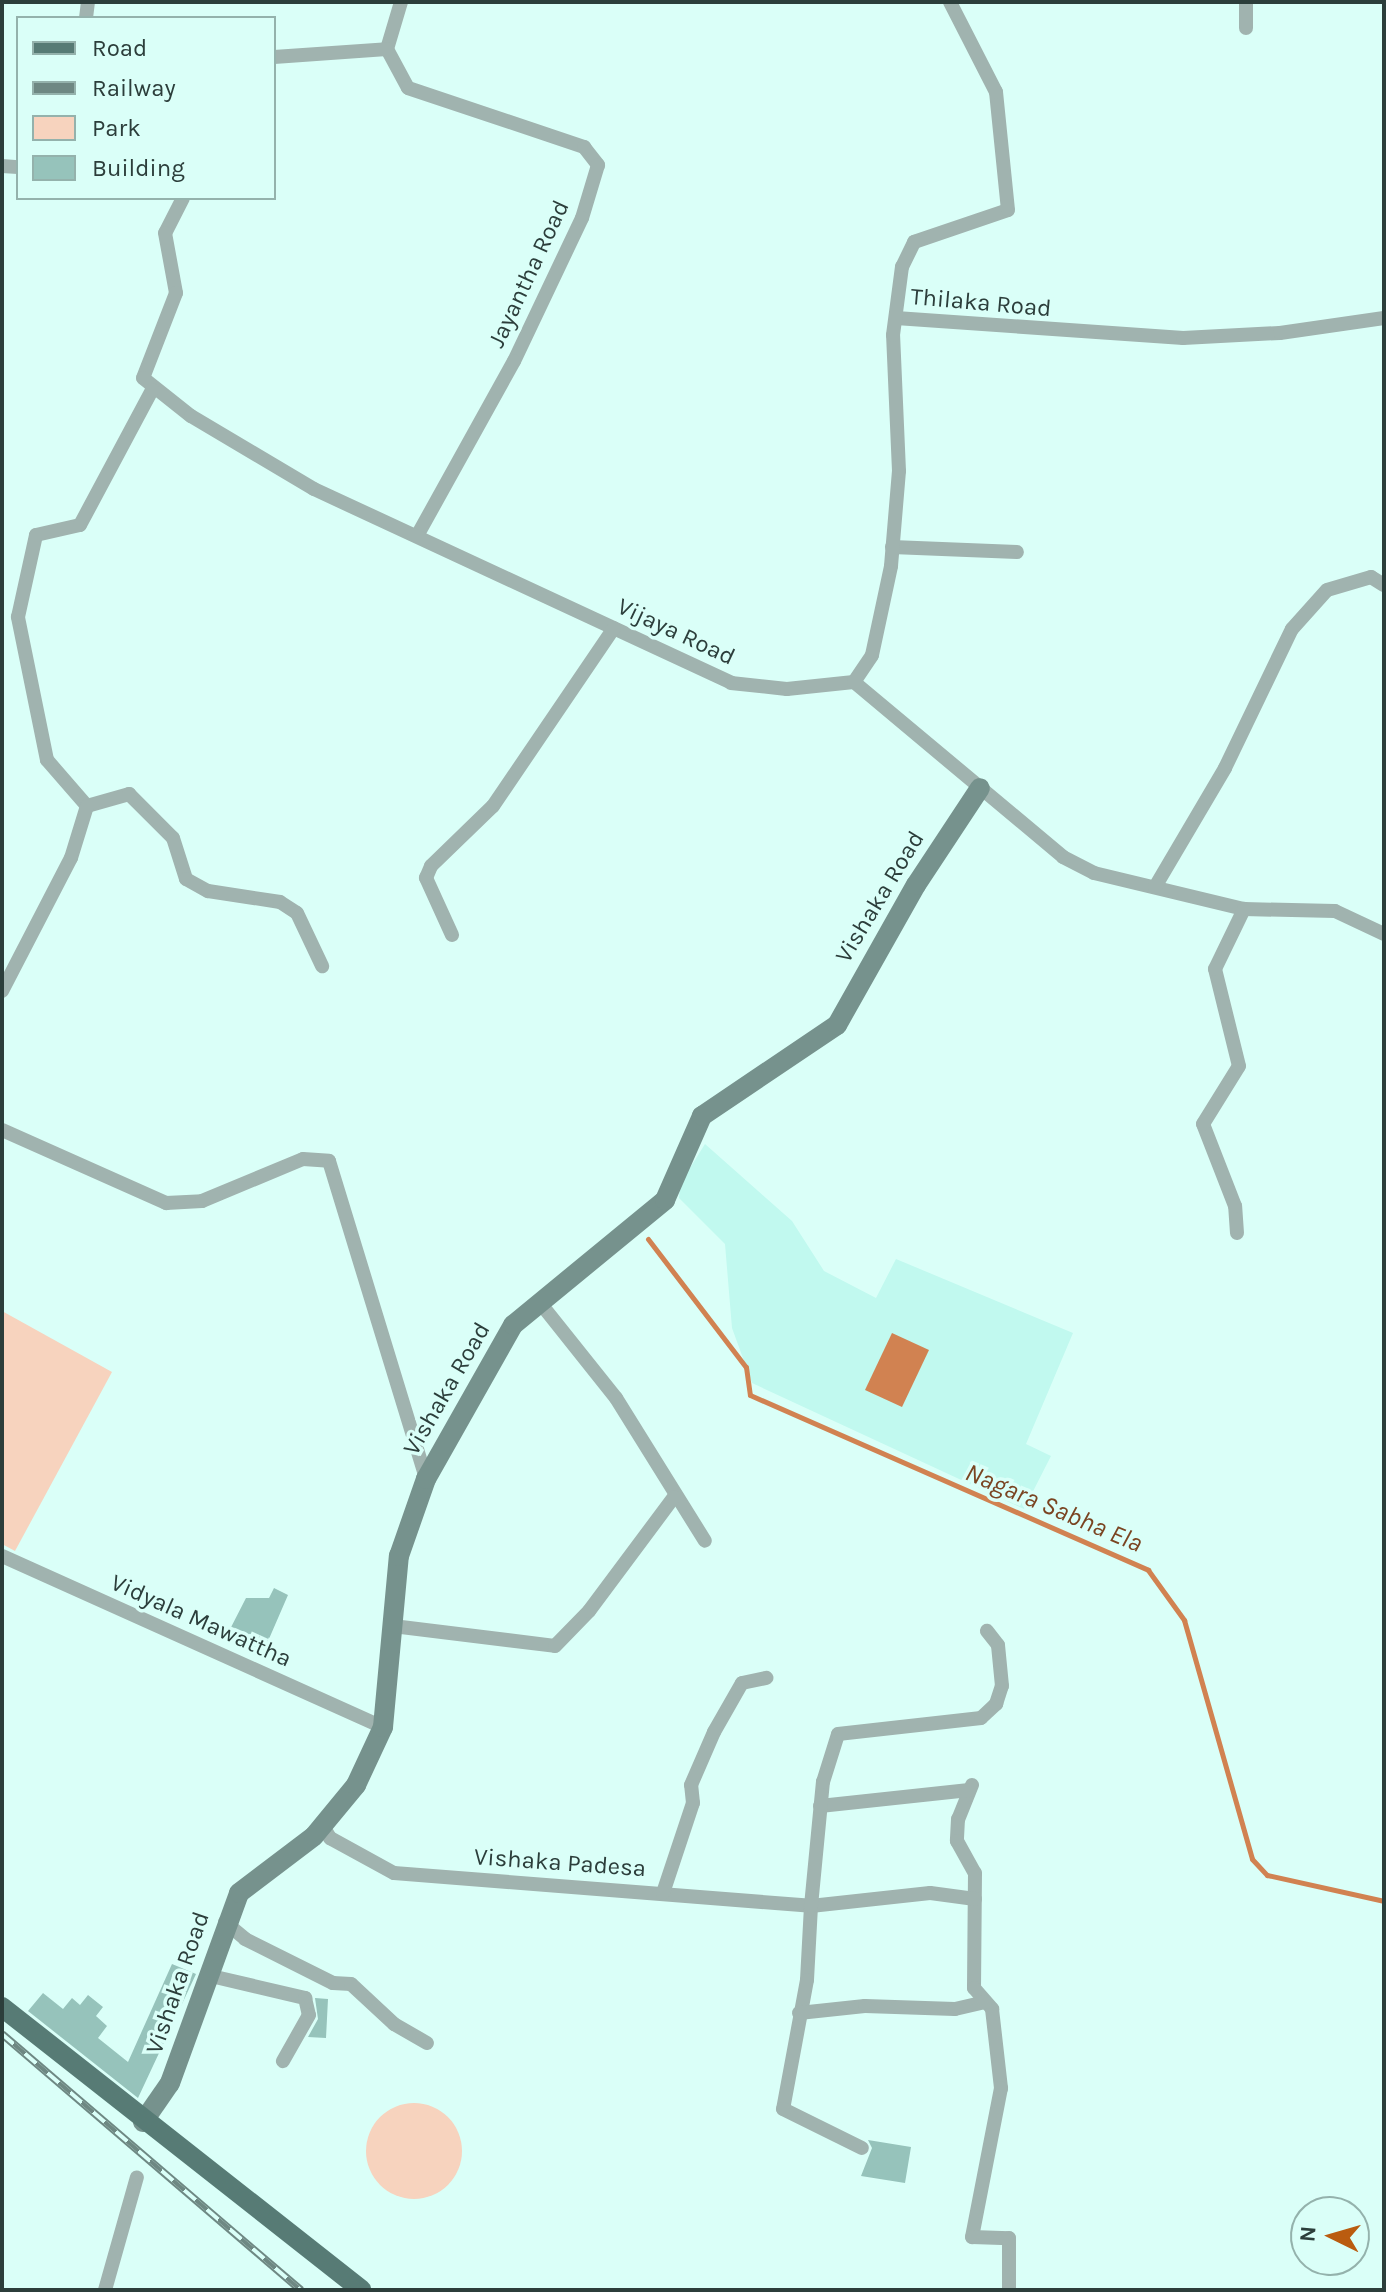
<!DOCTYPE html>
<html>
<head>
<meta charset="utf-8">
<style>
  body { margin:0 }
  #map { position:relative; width:1386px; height:2292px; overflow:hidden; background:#dafff8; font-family:Karla,sans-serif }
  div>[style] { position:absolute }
  .built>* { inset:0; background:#c1f9ef }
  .green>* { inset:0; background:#f7d3be }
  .round { border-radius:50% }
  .water>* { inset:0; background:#d18251 }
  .stream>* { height:5px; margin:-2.5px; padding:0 2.5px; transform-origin:2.5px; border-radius:2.5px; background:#d18251 }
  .building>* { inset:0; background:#96c3bb }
  .street>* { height:14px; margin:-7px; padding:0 7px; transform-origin:7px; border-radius:7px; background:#a0b3af }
  .secondary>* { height:20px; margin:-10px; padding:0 10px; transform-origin:10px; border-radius:10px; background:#76928d }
  .primary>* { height:20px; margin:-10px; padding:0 10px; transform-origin:10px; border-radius:10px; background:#577b75 }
  .rail>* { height:8px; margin-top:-4px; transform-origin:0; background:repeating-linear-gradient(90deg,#dafff8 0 15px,#6e8883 0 30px); box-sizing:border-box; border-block:2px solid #6e8883 }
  span { translate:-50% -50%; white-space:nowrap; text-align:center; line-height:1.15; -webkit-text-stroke:7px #dafff8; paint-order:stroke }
  .street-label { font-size:24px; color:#2c3e3b }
  .water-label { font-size:26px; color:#7a4421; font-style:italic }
  .frame { position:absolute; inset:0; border:4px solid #2c3e3b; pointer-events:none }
  .legend { position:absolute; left:16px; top:16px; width:260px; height:184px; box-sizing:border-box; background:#dafff8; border:2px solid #94b2ac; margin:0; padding:10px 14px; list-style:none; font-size:24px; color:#2c3e3b }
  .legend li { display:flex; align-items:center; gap:16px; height:40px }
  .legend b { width:40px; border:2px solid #94b2ac }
  .north { position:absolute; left:1290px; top:2196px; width:80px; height:80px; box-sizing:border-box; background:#dafff8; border:2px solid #94b2ac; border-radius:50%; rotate:275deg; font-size:22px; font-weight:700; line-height:32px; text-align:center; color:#2c3e3b }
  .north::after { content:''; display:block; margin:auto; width:28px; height:36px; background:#ba5c10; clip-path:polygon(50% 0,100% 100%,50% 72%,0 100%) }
</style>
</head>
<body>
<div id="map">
  <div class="built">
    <i style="clip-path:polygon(705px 1144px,792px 1221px,824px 1271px,876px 1298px,896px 1259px,1073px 1333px,1026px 1444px,1051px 1456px,1024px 1509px,752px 1383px,732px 1328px,725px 1244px,679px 1198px,680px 1184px)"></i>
  </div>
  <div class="green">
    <i style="clip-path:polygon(2px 1311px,112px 1372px,15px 1551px,2px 1544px)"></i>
    <i class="round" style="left:366px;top:2103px;width:96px;height:96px"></i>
  </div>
  <div class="water">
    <i style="clip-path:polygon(892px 1333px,929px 1350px,902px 1407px,865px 1390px)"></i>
  </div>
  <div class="stream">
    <i style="left:648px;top:1239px;width:161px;rotate:52.6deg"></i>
    <i style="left:746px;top:1367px;width:28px;rotate:82deg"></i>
    <i style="left:750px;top:1395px;width:435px;rotate:23.7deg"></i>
    <i style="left:1148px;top:1570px;width:62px;rotate:54.2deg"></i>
    <i style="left:1184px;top:1620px;width:248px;rotate:74.1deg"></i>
    <i style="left:1252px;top:1859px;width:22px;rotate:47deg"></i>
    <i style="left:1267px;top:1875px;width:120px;rotate:12.5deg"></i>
  </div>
  <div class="building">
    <i style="clip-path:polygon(274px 1588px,288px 1595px,262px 1655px,226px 1637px,246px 1598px,269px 1598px)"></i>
    <i style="clip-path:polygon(172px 1964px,196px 1974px,138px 2098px,28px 2011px,43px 1993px,63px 2009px,72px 1998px,80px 2005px,88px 1995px,103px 2007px,96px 2016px,107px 2026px,98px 2038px,128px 2062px)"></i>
    <i style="clip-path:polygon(315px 1998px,328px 1999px,326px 2038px,308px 2037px,318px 2019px)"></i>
    <i style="clip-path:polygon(868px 2140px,911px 2147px,905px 2183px,861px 2176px,872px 2148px)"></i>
  </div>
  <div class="street">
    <i style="left:401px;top:2px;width:49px;rotate:106.6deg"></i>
    <i style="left:387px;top:49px;width:44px;rotate:61.7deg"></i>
    <i style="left:408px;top:88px;width:186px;rotate:18.5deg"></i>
    <i style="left:584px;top:147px;width:23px;rotate:52deg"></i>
    <i style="left:598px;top:165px;width:55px;rotate:106.8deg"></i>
    <i style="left:582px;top:218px;width:158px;rotate:115.4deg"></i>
    <i style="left:514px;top:361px;width:200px;rotate:119deg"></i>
    <i style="left:86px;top:18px;width:16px;rotate:-83deg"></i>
    <i style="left:1246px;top:28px;width:26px;rotate:-90deg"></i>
    <i style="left:274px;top:57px;width:113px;rotate:-4deg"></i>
    <i style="left:2px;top:166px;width:16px;rotate:4deg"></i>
    <i style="left:183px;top:198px;width:39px;rotate:117deg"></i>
    <i style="left:165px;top:233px;width:61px;rotate:79.6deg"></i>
    <i style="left:176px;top:293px;width:91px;rotate:111.2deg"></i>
    <i style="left:143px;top:378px;width:61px;rotate:38.4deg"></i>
    <i style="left:191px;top:416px;width:143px;rotate:30.7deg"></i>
    <i style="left:314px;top:489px;width:460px;rotate:24.9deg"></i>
    <i style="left:731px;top:683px;width:56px;rotate:6.1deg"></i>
    <i style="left:787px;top:689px;width:67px;rotate:-6deg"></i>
    <i style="left:854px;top:682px;width:273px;rotate:39.9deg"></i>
    <i style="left:1063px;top:857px;width:35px;rotate:27deg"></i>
    <i style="left:1094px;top:873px;width:154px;rotate:13.5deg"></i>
    <i style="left:1244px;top:909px;width:91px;rotate:1.3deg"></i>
    <i style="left:1335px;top:911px;width:54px;rotate:25.1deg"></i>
    <i style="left:896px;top:318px;width:288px;rotate:4deg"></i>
    <i style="left:1183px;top:338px;width:97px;rotate:-3deg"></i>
    <i style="left:1280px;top:333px;width:105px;rotate:-8.2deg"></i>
    <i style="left:892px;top:547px;width:125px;rotate:2.3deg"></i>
    <i style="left:854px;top:682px;width:32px;rotate:-56deg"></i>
    <i style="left:872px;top:655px;width:91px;rotate:-77.9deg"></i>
    <i style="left:891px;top:566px;width:95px;rotate:-85.2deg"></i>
    <i style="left:899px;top:471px;width:136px;rotate:-92.5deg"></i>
    <i style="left:893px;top:335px;width:69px;rotate:-82.5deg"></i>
    <i style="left:902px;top:267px;width:28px;rotate:-64deg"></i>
    <i style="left:914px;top:242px;width:99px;rotate:-18.8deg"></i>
    <i style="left:1008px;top:210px;width:119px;rotate:-95.8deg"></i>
    <i style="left:996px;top:92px;width:101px;rotate:-117.1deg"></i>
    <i style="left:87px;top:806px;width:61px;rotate:-131deg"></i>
    <i style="left:47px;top:760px;width:146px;rotate:-101.5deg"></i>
    <i style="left:18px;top:617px;width:84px;rotate:-77.6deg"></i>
    <i style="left:36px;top:535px;width:45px;rotate:-12.8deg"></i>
    <i style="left:80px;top:525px;width:153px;rotate:-61.9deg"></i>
    <i style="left:87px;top:806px;width:44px;rotate:-15.9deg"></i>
    <i style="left:129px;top:794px;width:62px;rotate:45deg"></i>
    <i style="left:173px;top:838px;width:43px;rotate:72.4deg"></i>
    <i style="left:186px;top:879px;width:25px;rotate:29deg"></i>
    <i style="left:208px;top:891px;width:73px;rotate:8.7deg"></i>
    <i style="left:280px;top:902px;width:20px;rotate:33deg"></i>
    <i style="left:297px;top:913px;width:59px;rotate:64.7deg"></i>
    <i style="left:1155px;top:887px;width:138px;rotate:-59.5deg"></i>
    <i style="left:1225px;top:768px;width:154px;rotate:-64.3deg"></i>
    <i style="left:1292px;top:629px;width:52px;rotate:-48.1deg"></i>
    <i style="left:1327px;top:590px;width:46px;rotate:-16.5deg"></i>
    <i style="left:1371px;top:577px;width:15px;rotate:32deg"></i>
    <i style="left:452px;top:935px;width:63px;rotate:-114.5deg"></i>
    <i style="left:426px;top:878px;width:13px;rotate:-67deg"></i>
    <i style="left:431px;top:866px;width:86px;rotate:-44.1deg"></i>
    <i style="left:493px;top:806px;width:215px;rotate:-55.8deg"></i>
    <i style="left:2px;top:991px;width:150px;rotate:-62.6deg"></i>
    <i style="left:71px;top:858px;width:54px;rotate:-72.9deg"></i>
    <i style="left:2px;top:1130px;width:180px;rotate:24deg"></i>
    <i style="left:166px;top:1203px;width:36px;rotate:-3deg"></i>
    <i style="left:202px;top:1201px;width:109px;rotate:-22.6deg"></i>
    <i style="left:303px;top:1159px;width:26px;rotate:4deg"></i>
    <i style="left:329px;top:1161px;width:332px;rotate:73deg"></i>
    <i style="left:1237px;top:1233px;width:27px;rotate:-94deg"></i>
    <i style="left:1235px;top:1206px;width:88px;rotate:-111.3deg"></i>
    <i style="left:1203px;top:1124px;width:68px;rotate:-58.2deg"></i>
    <i style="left:1239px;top:1066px;width:100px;rotate:-103.9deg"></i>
    <i style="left:1215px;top:969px;width:67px;rotate:-64.2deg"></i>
    <i style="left:541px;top:1304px;width:120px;rotate:51.4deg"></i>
    <i style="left:616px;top:1398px;width:168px;rotate:58.1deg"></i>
    <i style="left:2px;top:1556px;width:418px;rotate:24.2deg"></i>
    <i style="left:393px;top:1626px;width:163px;rotate:7deg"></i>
    <i style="left:555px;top:1646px;width:49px;rotate:-45.8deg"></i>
    <i style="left:589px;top:1611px;width:142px;rotate:-53.3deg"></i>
    <i style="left:972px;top:1785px;width:37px;rotate:112deg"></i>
    <i style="left:958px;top:1819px;width:22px;rotate:93deg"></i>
    <i style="left:957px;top:1841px;width:37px;rotate:61deg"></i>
    <i style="left:975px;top:1873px;width:115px;rotate:90.5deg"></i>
    <i style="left:974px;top:1988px;width:28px;rotate:49deg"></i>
    <i style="left:992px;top:2009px;width:80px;rotate:83.5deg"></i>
    <i style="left:1001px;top:2088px;width:152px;rotate:101deg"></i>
    <i style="left:972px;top:2237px;width:37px;rotate:2deg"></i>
    <i style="left:1009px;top:2238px;width:52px;rotate:90deg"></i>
    <i style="left:820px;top:1806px;width:150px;rotate:-6.1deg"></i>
    <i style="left:323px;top:1826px;width:14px;rotate:60deg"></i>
    <i style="left:330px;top:1838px;width:73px;rotate:28.7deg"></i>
    <i style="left:394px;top:1873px;width:418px;rotate:4.5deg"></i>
    <i style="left:811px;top:1906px;width:74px;rotate:93.1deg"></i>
    <i style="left:807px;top:1980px;width:131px;rotate:100.5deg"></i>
    <i style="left:783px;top:2109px;width:88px;rotate:26.3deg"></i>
    <i style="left:663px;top:1893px;width:95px;rotate:-71.6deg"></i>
    <i style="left:693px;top:1803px;width:18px;rotate:-96deg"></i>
    <i style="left:691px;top:1785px;width:58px;rotate:-66.5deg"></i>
    <i style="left:714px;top:1732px;width:56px;rotate:-60.3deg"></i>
    <i style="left:742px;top:1683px;width:25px;rotate:-12deg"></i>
    <i style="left:975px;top:1899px;width:45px;rotate:-172.4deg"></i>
    <i style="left:930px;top:1893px;width:120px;rotate:173.8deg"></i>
    <i style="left:811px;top:1906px;width:125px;rotate:-84.5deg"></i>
    <i style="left:823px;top:1782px;width:50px;rotate:-72.6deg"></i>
    <i style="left:838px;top:1734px;width:144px;rotate:-6.4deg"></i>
    <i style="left:981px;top:1718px;width:21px;rotate:-43deg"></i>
    <i style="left:996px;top:1704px;width:19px;rotate:-72deg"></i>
    <i style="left:1002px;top:1686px;width:41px;rotate:-95.6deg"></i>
    <i style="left:998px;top:1645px;width:18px;rotate:-128deg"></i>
    <i style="left:225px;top:1922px;width:26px;rotate:40deg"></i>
    <i style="left:245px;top:1939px;width:98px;rotate:26.6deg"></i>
    <i style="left:333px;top:1983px;width:18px;rotate:3deg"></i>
    <i style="left:351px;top:1984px;width:59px;rotate:42.9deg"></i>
    <i style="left:394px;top:2024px;width:38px;rotate:30deg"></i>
    <i style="left:211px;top:1976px;width:97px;rotate:13.2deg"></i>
    <i style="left:305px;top:1998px;width:17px;rotate:77deg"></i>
    <i style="left:309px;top:2015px;width:53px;rotate:119.5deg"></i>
    <i style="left:799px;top:2013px;width:66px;rotate:-6.1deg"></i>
    <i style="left:865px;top:2006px;width:90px;rotate:1.9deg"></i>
    <i style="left:955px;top:2009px;width:31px;rotate:-13deg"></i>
    <i style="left:105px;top:2290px;width:117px;rotate:-74.2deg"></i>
  </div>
  <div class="secondary">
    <i style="left:143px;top:2122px;width:47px;rotate:-55.3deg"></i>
    <i style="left:170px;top:2083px;width:202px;rotate:-70deg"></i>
    <i style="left:239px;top:1893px;width:94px;rotate:-37.2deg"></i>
    <i style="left:314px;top:1836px;width:66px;rotate:-50.5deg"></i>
    <i style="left:356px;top:1785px;width:64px;rotate:-65deg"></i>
    <i style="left:383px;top:1727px;width:172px;rotate:-84.7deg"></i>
    <i style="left:399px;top:1556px;width:82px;rotate:-70.7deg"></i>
    <i style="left:426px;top:1479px;width:177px;rotate:-60.5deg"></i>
    <i style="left:513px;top:1325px;width:197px;rotate:-39.4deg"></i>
    <i style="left:665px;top:1200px;width:92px;rotate:-66.2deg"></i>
    <i style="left:702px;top:1116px;width:163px;rotate:-34deg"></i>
    <i style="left:837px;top:1025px;width:161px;rotate:-60.6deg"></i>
    <i style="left:916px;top:885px;width:116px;rotate:-56.6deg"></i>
  </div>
  <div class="primary">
    <i style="left:2px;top:2007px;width:457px;rotate:38.2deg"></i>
  </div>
  <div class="rail">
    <i style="left:2px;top:2034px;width:394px;rotate:40.6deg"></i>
  </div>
  <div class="street-label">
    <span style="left:529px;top:274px;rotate:-65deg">Jayantha Road</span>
    <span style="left:981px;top:303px;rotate:5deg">Thilaka Road</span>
    <span style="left:676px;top:632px;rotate:25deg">Vijaya Road</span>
    <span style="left:880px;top:897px;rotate:-59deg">Vishaka Road</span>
    <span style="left:447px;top:1389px;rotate:-60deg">Vishaka Road</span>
    <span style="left:201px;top:1621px;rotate:24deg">Vidyala Mawattha</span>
    <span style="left:560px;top:1863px;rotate:4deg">Vishaka Padesa</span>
    <span style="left:178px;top:1983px;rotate:-71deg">Vishaka Road</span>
  </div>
  <div class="water-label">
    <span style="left:1054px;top:1508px;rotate:23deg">Nagara Sabha Ela</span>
  </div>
  <div class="frame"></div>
  <ul class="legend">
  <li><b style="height:10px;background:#577b75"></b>Road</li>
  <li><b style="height:10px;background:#6e8883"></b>Railway</li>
  <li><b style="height:22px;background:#f7d3be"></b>Park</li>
  <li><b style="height:22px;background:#96c3bb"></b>Building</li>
  </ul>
  <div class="north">N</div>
</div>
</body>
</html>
